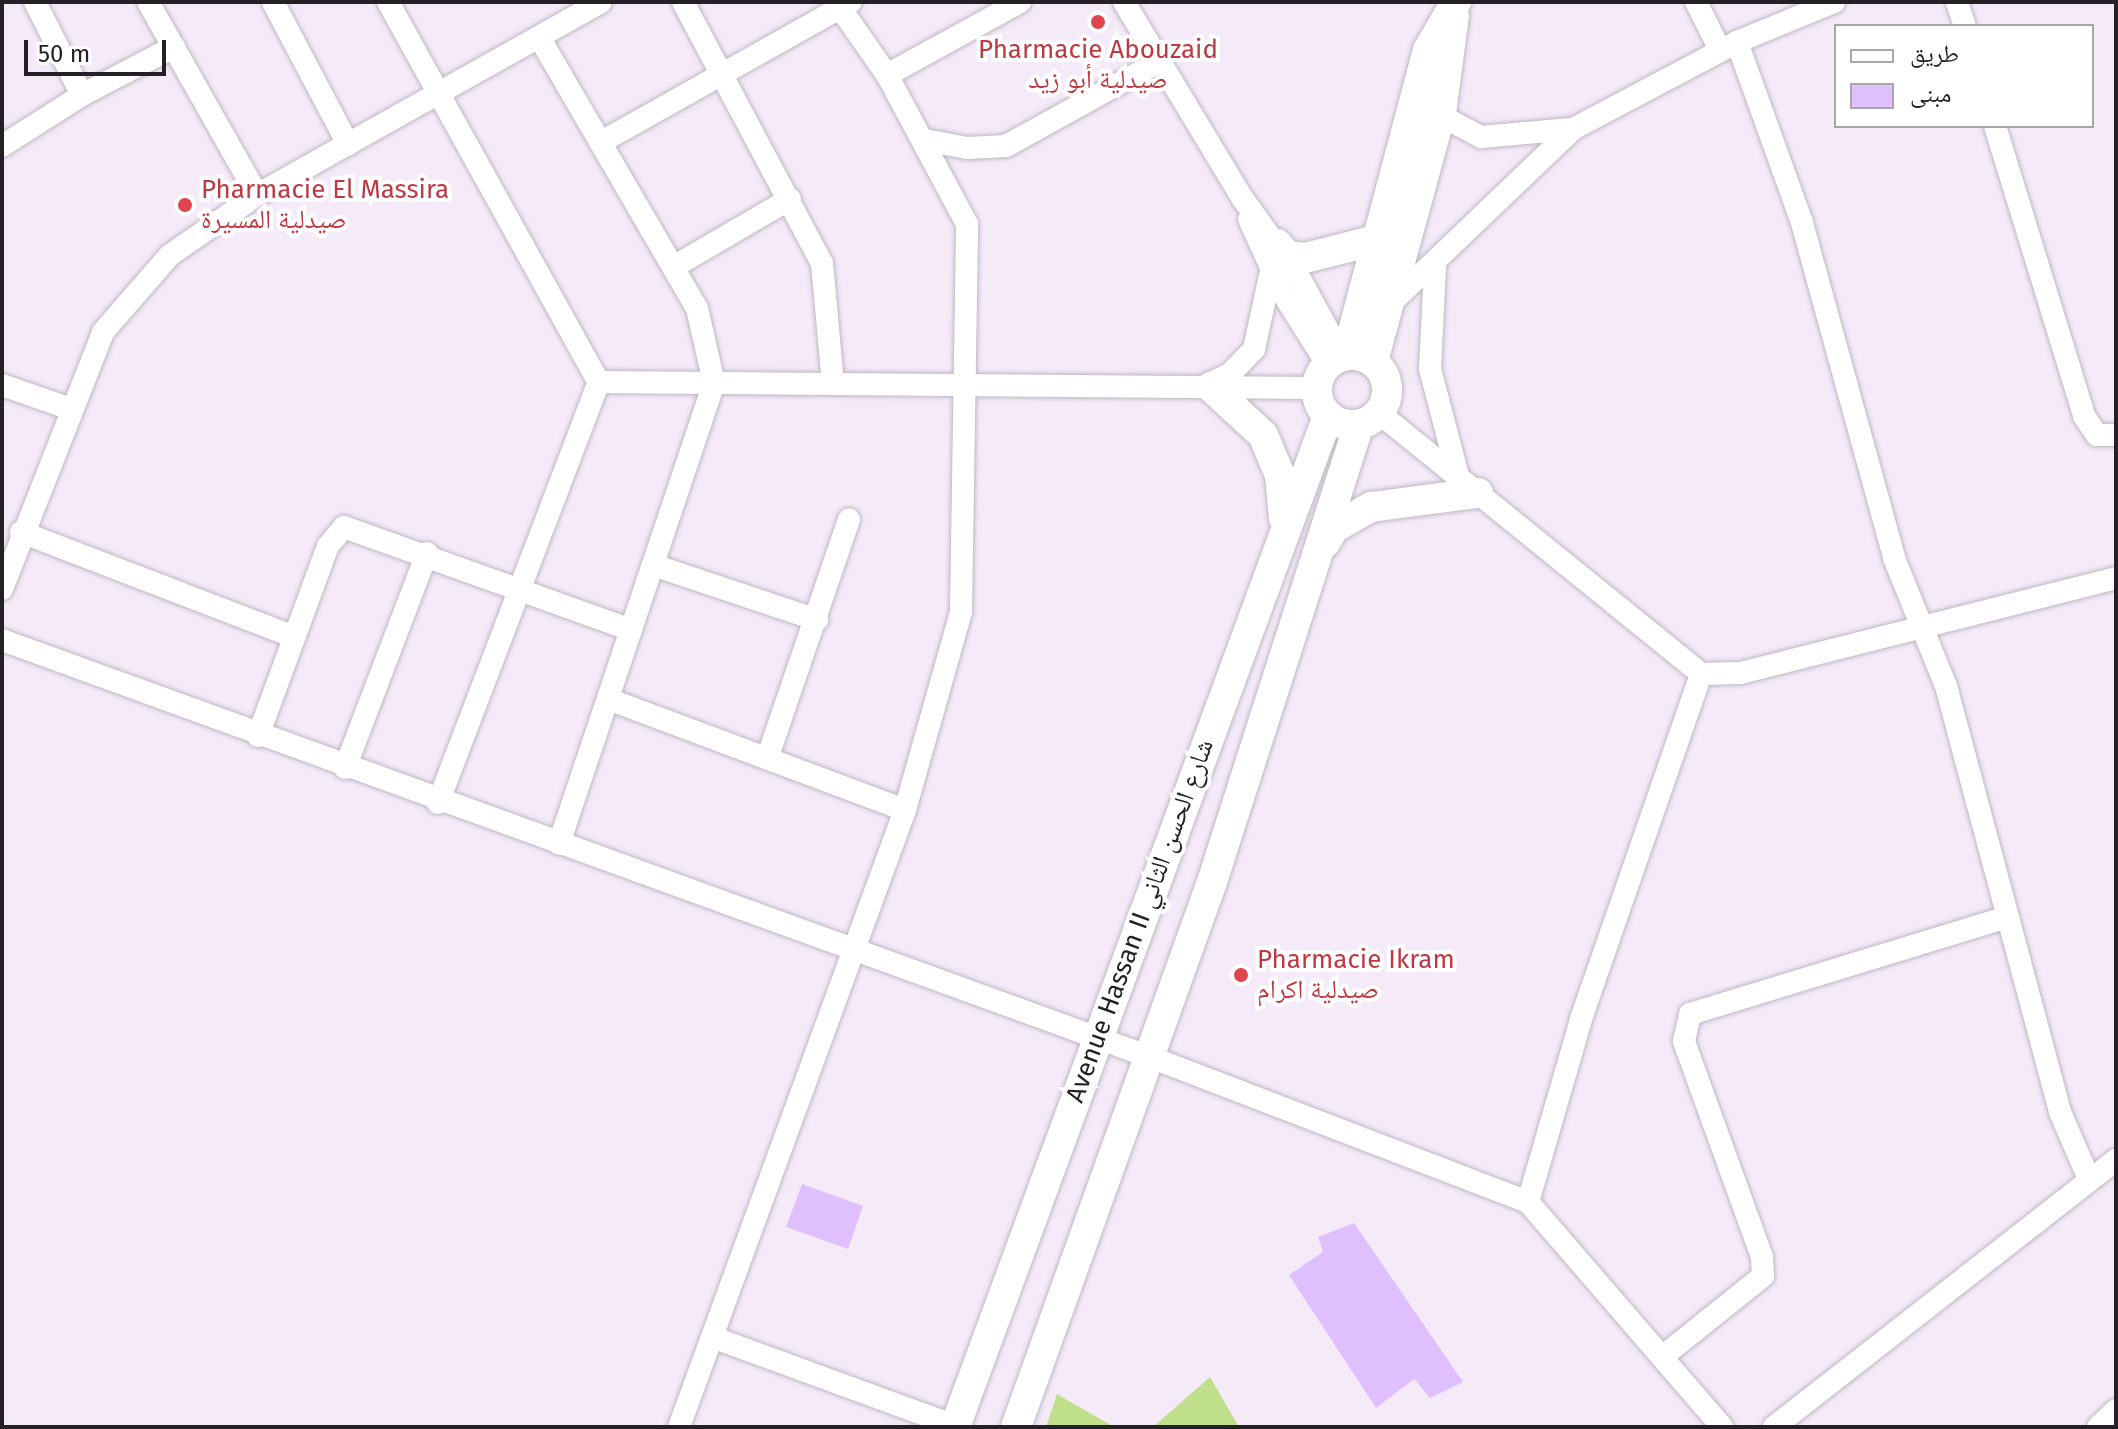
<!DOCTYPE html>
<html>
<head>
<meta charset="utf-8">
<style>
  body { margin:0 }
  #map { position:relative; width:2118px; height:1429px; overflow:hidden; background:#f4eaf8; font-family:"Fira Sans","Noto Naskh Arabic",sans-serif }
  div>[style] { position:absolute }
  .green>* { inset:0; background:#c0df8a }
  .building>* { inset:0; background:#e0bffe }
  .roads { filter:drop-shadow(0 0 2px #c0b7c3) drop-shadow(0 0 2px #c0b7c3) }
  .street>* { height:22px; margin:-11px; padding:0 11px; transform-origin:11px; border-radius:11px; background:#fff }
  .secondary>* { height:30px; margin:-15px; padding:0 15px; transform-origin:15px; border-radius:15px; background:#fff }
  .secondary>.ring { margin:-15px; padding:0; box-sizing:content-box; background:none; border:30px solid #fff; border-radius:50% }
  .dots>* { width:22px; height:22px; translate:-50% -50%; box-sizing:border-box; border:4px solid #fff; border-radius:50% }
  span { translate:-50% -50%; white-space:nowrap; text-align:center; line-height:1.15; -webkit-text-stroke:8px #fff; paint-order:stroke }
  .health-label { font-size:26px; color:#be3a42 }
  .left { translate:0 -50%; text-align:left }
  .street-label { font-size:26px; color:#242025 }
  .frame { position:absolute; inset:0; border:4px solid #242025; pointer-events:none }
  .legend { position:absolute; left:1834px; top:24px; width:260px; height:104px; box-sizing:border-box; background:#fff; border:2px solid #a7a6a8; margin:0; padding:10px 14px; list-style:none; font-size:24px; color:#242025 }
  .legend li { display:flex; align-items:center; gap:16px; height:40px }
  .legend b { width:40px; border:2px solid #a7a6a8 }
  .scale { position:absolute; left:24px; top:40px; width:142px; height:36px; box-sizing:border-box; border:4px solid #242025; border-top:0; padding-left:10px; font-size:24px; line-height:28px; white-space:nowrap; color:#242025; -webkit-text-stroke:6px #fff; paint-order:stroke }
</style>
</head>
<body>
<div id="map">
  <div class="green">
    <i style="clip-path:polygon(1210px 1377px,1239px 1427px,1153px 1427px)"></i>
    <i style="clip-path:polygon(1057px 1394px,1114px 1427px,1046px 1427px)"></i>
  </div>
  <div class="building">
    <i style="clip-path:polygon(802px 1184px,863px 1206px,848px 1249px,786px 1227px)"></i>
    <i style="clip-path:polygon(1354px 1223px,1463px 1382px,1430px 1398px,1414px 1379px,1376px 1408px,1289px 1275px,1323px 1252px,1318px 1237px)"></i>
  </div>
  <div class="roads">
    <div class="street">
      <i style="left:35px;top:2px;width:104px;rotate:63.2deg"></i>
      <i style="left:148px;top:2px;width:222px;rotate:60.5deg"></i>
      <i style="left:273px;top:2px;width:161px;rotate:62.2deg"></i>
      <i style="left:388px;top:2px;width:435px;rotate:61deg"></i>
      <i style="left:683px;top:2px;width:296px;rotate:62deg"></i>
      <i style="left:822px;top:263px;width:121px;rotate:84.8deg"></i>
      <i style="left:1124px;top:2px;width:230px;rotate:58.9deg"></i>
      <i style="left:1243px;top:199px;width:96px;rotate:54.3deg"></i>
      <i style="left:1299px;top:277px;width:90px;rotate:61.4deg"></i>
      <i style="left:1696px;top:2px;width:54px;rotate:63.4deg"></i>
      <i style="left:1957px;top:2px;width:25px;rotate:72deg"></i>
      <i style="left:539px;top:37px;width:314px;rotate:59.8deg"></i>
      <i style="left:697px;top:308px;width:77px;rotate:77.2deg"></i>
      <i style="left:714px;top:383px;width:486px;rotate:108.6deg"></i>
      <i style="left:1737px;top:42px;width:192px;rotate:70.2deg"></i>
      <i style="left:1802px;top:223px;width:347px;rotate:74.6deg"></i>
      <i style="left:1894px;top:558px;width:138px;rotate:67.9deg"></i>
      <i style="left:1946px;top:686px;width:441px;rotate:75deg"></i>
      <i style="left:2060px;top:1112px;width:73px;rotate:66.6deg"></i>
      <i style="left:887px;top:75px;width:152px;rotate:-28.8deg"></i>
      <i style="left:1430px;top:110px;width:58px;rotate:27.9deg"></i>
      <i style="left:1481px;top:137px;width:90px;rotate:-5.1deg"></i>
      <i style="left:1995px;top:126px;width:303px;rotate:72.9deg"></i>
      <i style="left:2084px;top:416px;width:23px;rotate:56deg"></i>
      <i style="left:2097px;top:435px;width:19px"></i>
      <i style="left:925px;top:140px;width:43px;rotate:10.8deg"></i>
      <i style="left:967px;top:148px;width:39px;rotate:-3deg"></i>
      <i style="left:1006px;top:146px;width:174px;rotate:-28.9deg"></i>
      <i style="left:603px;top:141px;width:284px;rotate:-29.3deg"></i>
      <i style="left:2px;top:146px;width:95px;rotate:-32.5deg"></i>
      <i style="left:82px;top:95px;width:104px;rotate:-27.6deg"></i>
      <i style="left:1249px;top:219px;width:82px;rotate:65.6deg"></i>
      <i style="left:1283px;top:294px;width:83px;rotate:57.8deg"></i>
      <i style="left:675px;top:266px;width:133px;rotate:-30.2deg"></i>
      <i style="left:1435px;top:267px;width:102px;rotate:92.8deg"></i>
      <i style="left:1430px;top:369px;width:111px;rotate:75.3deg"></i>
      <i style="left:1391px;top:303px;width:252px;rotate:-43.7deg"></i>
      <i style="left:1573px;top:129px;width:186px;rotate:-27.9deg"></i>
      <i style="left:1737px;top:42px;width:105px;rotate:-22.4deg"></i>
      <i style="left:599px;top:382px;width:718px;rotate:0.48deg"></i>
      <i style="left:2px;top:385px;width:70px;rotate:19.2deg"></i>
      <i style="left:1207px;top:385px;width:25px;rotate:-26deg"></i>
      <i style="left:1230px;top:374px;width:35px;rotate:-46deg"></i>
      <i style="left:1254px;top:349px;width:80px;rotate:-77.7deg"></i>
      <i style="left:1379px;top:413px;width:414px;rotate:39deg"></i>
      <i style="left:1701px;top:674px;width:40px;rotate:-1.4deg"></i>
      <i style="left:1741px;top:673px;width:387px;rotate:-14.2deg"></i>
      <i style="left:21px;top:532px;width:293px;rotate:21deg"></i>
      <i style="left:653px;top:565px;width:173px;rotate:18.5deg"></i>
      <i style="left:2px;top:589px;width:276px;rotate:-68.5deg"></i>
      <i style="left:103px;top:332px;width:102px;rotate:-49deg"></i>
      <i style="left:170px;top:255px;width:106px;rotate:-34.6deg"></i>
      <i style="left:257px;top:195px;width:394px;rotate:-29.3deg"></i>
      <i style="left:2px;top:640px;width:1221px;rotate:19.96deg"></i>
      <i style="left:1150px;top:1057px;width:405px;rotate:21deg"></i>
      <i style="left:1528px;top:1202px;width:297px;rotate:49.2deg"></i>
      <i style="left:608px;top:699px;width:317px;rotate:20.5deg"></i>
      <i style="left:258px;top:736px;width:202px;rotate:-69.8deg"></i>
      <i style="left:328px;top:546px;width:25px;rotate:-50deg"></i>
      <i style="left:344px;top:527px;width:305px;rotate:19.7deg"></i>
      <i style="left:768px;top:756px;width:250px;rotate:-71.1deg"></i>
      <i style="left:345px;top:768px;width:230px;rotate:-69.1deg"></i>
      <i style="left:438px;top:803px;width:451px;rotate:-69.1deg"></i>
      <i style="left:1528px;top:1202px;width:194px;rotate:-73.8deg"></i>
      <i style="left:1582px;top:1016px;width:362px;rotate:-70.8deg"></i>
      <i style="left:712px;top:1337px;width:259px;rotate:20.1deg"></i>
      <i style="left:1662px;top:1357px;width:129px;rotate:-38.7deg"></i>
      <i style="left:1763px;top:1276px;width:19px;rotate:-93deg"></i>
      <i style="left:1762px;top:1257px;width:230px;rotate:-109.9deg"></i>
      <i style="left:1684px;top:1041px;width:28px;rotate:-77deg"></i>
      <i style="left:1690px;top:1014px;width:332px;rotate:-17deg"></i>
      <i style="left:679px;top:1427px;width:657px;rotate:-69.88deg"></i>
      <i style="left:905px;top:810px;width:206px;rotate:-74.2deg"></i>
      <i style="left:961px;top:612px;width:388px;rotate:-89.1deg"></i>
      <i style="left:967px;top:224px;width:169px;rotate:-118.2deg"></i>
      <i style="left:887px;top:75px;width:80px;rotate:-124.9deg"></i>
      <i style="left:1774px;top:1427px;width:434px;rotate:-38deg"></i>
      <i style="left:2098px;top:1427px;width:25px;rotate:-43deg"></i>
    </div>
    <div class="secondary">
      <i style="left:1277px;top:244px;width:16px;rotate:50deg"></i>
      <i style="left:1287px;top:256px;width:18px;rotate:6deg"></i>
      <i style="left:1305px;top:258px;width:73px;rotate:-14.2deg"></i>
      <i style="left:1347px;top:354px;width:315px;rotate:-75.1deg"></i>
      <i style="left:1428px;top:50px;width:56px;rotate:-59.7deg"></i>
      <i class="ring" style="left:1317px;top:355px;width:40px;height:40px"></i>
      <i style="left:1373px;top:361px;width:257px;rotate:-74.7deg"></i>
      <i style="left:1441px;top:113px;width:98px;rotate:-82.4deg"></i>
      <i style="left:1211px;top:387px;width:71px;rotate:42.7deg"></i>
      <i style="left:1263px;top:435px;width:43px;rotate:67deg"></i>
      <i style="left:1280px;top:475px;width:43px;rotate:84.7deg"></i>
      <i style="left:1325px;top:543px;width:17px;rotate:-59deg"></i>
      <i style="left:1334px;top:528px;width:43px;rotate:-29.6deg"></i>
      <i style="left:1371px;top:507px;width:108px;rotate:-7.5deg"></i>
      <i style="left:955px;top:1427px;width:1078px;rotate:-69.75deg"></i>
      <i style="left:1016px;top:1427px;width:579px;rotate:-70.22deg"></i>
      <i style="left:1212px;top:882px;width:480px;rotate:-72.2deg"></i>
    </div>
  </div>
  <div class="dots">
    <i style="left:1098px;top:22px;background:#e0444e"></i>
    <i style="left:185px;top:205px;background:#e0444e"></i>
    <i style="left:1241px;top:975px;background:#e0444e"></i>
  </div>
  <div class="health-label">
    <span style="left:1098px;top:65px">Pharmacie Abouzaid<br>صيدلية أبو زيد</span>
    <span class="left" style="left:201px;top:205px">Pharmacie El Massira<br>صيدلية المسيرة</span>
    <span class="left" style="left:1257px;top:975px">Pharmacie Ikram<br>صيدلية اكرام</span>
  </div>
  <div class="street-label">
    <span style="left:1140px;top:921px;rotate:-70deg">Avenue Hassan II شارع الحسن الثاني</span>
  </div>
  <div class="frame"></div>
  <ul class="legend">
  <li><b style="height:10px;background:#fff"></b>طريق</li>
  <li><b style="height:22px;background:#e0bffe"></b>مبنى</li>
  </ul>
  <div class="scale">50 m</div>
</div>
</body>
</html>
